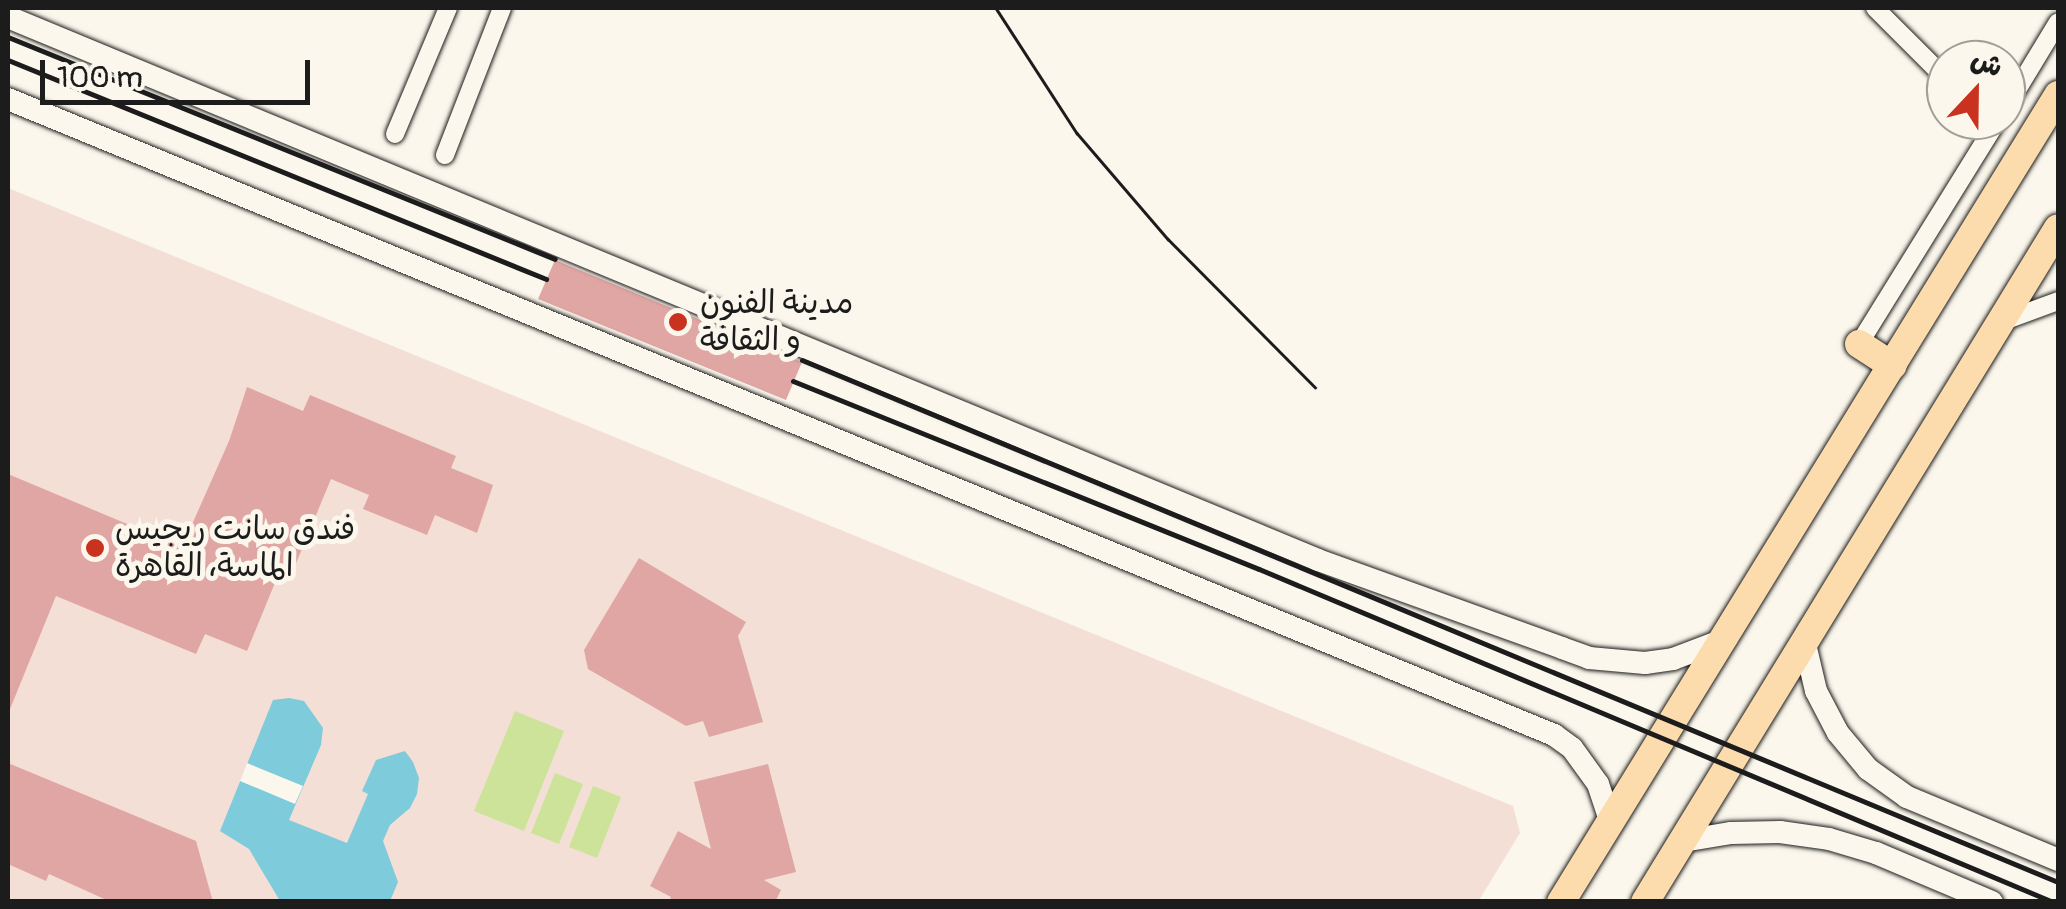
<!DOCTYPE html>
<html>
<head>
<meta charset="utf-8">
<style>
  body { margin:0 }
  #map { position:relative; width:2066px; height:909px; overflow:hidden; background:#fbf7ec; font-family:Pangolin,"Playpen Sans Arabic",sans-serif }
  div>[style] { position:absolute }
  .built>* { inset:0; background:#f3dfd6 }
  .green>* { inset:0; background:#cde399 }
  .water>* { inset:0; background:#7ecbdc }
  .pier>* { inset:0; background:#fbf7ec }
  .building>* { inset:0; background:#e0a6a4 }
  .roads { filter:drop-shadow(0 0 2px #1c1c1c) drop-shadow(0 0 2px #1c1c1c) }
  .minor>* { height:18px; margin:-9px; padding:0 9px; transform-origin:9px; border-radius:9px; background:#fbf7ec }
  .tertiary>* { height:22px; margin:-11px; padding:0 11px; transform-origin:11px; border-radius:11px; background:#fbf7ec }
  .primary>* { height:28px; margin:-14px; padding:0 14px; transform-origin:14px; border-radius:14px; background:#fcdcac }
  .tram>* { height:2.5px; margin:-1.25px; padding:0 1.25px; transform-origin:1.25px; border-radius:1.25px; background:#1c1c1c }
  .rail>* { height:5px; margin:-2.5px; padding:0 2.5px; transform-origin:2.5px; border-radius:2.5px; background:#1c1c1c }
  .dots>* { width:28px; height:28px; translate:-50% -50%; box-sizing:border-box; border:5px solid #fbf7ec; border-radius:50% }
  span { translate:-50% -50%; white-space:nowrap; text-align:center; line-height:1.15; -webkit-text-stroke:10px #fbf7ec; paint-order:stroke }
  .poi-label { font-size:32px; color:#1c1c1c }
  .left { translate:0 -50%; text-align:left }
  .frame { position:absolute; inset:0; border:10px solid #1c1c1c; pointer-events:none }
  .north { position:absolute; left:1926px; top:40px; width:100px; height:100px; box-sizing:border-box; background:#fbf7ec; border:2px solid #a29f99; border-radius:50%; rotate:22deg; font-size:28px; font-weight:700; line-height:40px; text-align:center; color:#1c1c1c }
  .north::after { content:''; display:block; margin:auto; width:35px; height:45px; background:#c8321e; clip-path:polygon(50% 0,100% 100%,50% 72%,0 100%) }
  .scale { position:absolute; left:40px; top:60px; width:270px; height:45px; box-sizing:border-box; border:5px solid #1c1c1c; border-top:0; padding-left:12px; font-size:30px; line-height:35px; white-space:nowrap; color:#1c1c1c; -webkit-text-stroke:8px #fbf7ec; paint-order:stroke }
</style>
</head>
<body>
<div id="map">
  <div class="built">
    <i style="clip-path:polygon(8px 188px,1513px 806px,1520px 833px,1478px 902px,8px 901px)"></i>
  </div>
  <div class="green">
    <i style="clip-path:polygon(515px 711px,564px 731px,524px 831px,474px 811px)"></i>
    <i style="clip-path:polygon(555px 773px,583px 784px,559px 844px,531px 833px)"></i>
    <i style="clip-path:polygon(593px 786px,621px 797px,597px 858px,569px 847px)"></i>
  </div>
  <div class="water">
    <i style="clip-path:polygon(289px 698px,304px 701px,323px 728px,321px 745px,289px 820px,347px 843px,368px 794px,362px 791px,376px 760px,405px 751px,413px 762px,419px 778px,417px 794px,410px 808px,390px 825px,383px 841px,398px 882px,390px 901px,280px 901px,249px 849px,220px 831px,273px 700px)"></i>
  </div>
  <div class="pier">
    <i style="clip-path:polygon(247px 763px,303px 786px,295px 804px,240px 781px)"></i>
  </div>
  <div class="building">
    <i style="clip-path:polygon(555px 260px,802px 362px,786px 400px,538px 299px)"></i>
    <i style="clip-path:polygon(247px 387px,303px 411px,310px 395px,456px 456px,451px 468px,493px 485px,477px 533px,435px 515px,427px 535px,363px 509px,369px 495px,331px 479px,292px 573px,281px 568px,247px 651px,205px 634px,196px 654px,56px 596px,8px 714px,8px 474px,182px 547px,229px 441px)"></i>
    <i style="clip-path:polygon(639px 558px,746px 622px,738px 636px,763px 722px,709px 737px,703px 721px,686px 726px,588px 669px,584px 650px)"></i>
    <i style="clip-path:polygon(8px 763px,196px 841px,213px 902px,111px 902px,49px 874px,46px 881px,8px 864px)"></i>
    <i style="clip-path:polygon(768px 764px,796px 872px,764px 880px,781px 890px,775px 902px,669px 902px,671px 897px,650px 886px,678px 831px,711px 849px,694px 782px)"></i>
  </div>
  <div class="roads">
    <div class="minor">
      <i style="left:1875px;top:8px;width:100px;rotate:45deg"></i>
      <i style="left:2006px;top:108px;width:100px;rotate:-58.8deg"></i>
      <i style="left:395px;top:134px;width:137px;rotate:-67.2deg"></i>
      <i style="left:445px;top:155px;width:158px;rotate:-68.8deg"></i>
      <i style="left:2001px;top:322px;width:61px;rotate:-20.2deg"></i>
      <i style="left:1859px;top:344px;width:264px;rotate:-58.2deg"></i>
    </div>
    <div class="tertiary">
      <i style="left:8px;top:17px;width:1418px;rotate:22.51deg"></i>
      <i style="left:1318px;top:560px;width:259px;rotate:19.8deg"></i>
      <i style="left:1562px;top:648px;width:29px;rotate:20deg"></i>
      <i style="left:1589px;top:658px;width:56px;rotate:5.1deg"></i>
      <i style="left:1645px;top:663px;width:28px;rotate:-8deg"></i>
      <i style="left:1673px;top:659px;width:57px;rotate:-20.7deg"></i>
      <i style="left:8px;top:99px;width:1672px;rotate:22.36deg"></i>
      <i style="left:1554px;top:735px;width:22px;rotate:36deg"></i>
      <i style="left:1572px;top:748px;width:44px;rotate:54.2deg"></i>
      <i style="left:1598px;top:784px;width:41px;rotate:71.6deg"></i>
      <i style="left:1805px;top:644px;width:48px;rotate:76.8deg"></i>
      <i style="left:1816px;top:691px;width:47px;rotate:62.4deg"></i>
      <i style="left:1838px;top:733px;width:47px;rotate:50.2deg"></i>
      <i style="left:1868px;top:769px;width:48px;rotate:35.7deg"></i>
      <i style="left:1907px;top:797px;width:164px;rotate:22.6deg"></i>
      <i style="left:1683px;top:841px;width:49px;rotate:-9.5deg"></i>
      <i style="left:1731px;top:833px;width:49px;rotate:-1.2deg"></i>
      <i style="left:1780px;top:832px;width:49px;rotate:8.1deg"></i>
      <i style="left:1829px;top:839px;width:49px;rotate:16.6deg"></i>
      <i style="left:1876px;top:853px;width:126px;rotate:22.9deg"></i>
    </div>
    <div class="primary">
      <i style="left:1859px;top:344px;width:40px;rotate:32.9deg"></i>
      <i style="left:1561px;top:902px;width:948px;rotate:-58.37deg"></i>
      <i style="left:1645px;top:902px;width:790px;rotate:-58.5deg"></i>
    </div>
  </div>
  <div class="tram">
    <i style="left:996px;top:8px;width:149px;rotate:57.1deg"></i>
    <i style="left:1077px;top:133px;width:140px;rotate:49.4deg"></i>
    <i style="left:1168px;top:239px;width:209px;rotate:45.2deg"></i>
  </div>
  <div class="rail">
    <i style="left:8px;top:37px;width:590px;rotate:22.09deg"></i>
    <i style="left:8px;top:60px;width:581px;rotate:22.15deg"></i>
    <i style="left:802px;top:360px;width:1360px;rotate:22.57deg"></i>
    <i style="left:793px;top:381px;width:502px;rotate:21.97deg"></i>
    <i style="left:1259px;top:569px;width:861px;rotate:22.75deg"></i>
  </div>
  <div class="dots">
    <i style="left:678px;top:322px;background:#c8321e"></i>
    <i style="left:95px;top:548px;background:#c8321e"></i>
  </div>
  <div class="poi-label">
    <span class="left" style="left:700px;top:322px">مدينة الفنون<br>و الثقافة</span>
    <span class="left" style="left:115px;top:548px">فندق سانت ريجيس<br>الماسة، القاهرة</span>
  </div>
  <div class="frame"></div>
  <div class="north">ش</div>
  <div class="scale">100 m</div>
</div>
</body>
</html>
